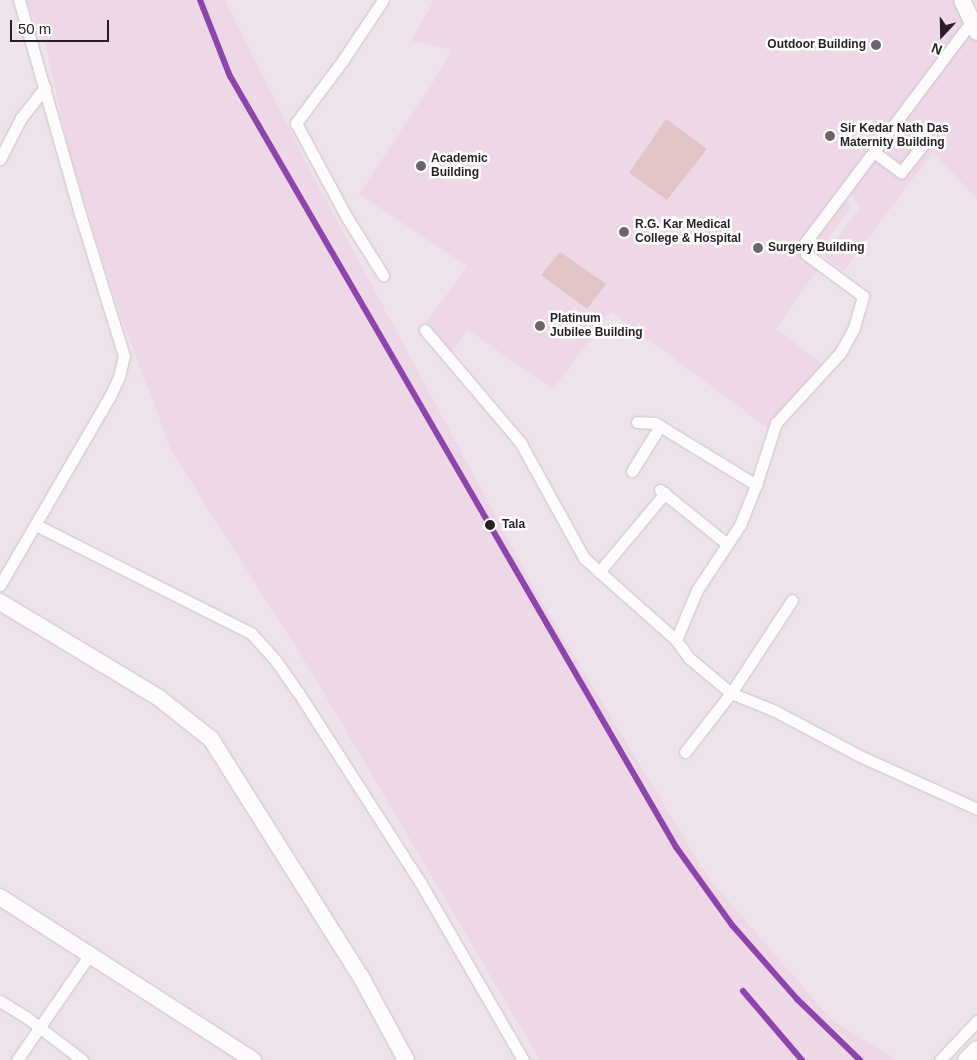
<!DOCTYPE html>
<html>
<head>
<meta charset="utf-8">
<style>
  body { margin:0 }
  #map { position:relative; width:977px; height:1060px; overflow:hidden; background:#efe3eb; font-family:Helvetica,sans-serif }
  div>[style] { position:absolute }
  .built>* { inset:0; background:#eed7e6 }
  .green>* { inset:0; background:#e2c4c7 }
  .roads { filter:drop-shadow(0 0 1px #cbc1c8) drop-shadow(0 0 1px #cbc1c8) }
  .street>* { height:11px; margin:-5.5px; padding:0 5.5px; transform-origin:5.5px; border-radius:5.5px; background:#fdfbfc }
  .secondary>* { height:16px; margin:-8px; padding:0 8px; transform-origin:8px; border-radius:8px; background:#fdfbfc }
  .primary>* { height:19px; margin:-9.5px; padding:0 9.5px; transform-origin:9.5px; border-radius:9.5px; background:#fdfbfc }
  .rail-1>* { height:6px; margin:-3px; padding:0 3px; transform-origin:3px; border-radius:3px; background:#8e44ad }
  .dots>* { width:14px; height:14px; translate:-50% -50%; box-sizing:border-box; border:2px solid #fff; border-radius:50% }
  span { translate:-50% -50%; white-space:nowrap; text-align:center; line-height:1.15; -webkit-text-stroke:5px #fff; paint-order:stroke }
  .poi-label { font-size:12px; color:#271f24; font-weight:700 }
  .right { translate:-100% -50%; text-align:right }
  .left { translate:0 -50%; text-align:left }
  .stop-label { font-size:12px; color:#271f24; font-weight:700 }
  .north { position:absolute; left:917px; top:10px; width:50px; height:50px; -webkit-text-stroke:4px #fff; paint-order:stroke; rotate:201deg; font-size:14px; font-weight:700; line-height:20px; text-align:center; color:#271f24 }
  .north::after { content:''; display:block; margin:auto; width:18px; height:22px; background:#271f24; clip-path:polygon(50% 0,100% 100%,50% 72%,0 100%) }
  .scale { position:absolute; left:10px; top:20px; width:99px; height:22px; box-sizing:border-box; border:2px solid #271f24; border-top:0; padding-left:6px; font-size:15px; line-height:18px; white-space:nowrap; color:#271f24; -webkit-text-stroke:4px #fff; paint-order:stroke }
</style>
</head>
<body>
<div id="map">
  <div class="built">
    <i style="clip-path:polygon(26px 0,225px 0,311px 172px,544px 606px,709px 879px,831px 1019px,895px 1060px,540px 1060px,309px 668px,172px 452px,119px 311px,71px 159px,47px 51px)"></i>
    <i style="clip-path:polygon(434px 0,957px 0,967px 23px,842px 192px,851px 207px,814px 257px,821px 265px,776px 329px,825px 366px,769px 429px,611px 312px,553px 389px,468px 330px,449px 356px,424px 326px,467px 266px,359px 194px,432px 84px,452px 49px,411px 41px)"></i>
    <i style="clip-path:polygon(971px 25px,977px 37px,977px 199px,933px 152px,844px 270px,823px 256px,860px 208px,849px 191px)"></i>
  </div>
  <div class="green">
    <i style="clip-path:polygon(666px 119px,707px 149px,667px 200px,629px 173px)"></i>
    <i style="clip-path:polygon(560px 252px,606px 284px,587px 309px,541px 275px)"></i>
  </div>
  <div class="roads">
    <div class="street">
      <i style="left:383px;top:0;width:72px;rotate:123.7deg"></i>
      <i style="left:343px;top:60px;width:79px;rotate:126.7deg"></i>
      <i style="left:296px;top:123px;width:106px;rotate:61.7deg"></i>
      <i style="left:346px;top:216px;width:70px;rotate:57.9deg"></i>
      <i style="left:972px;top:21px;width:279px;rotate:127deg"></i>
      <i style="left:804px;top:244px;width:10px;rotate:79deg"></i>
      <i style="left:806px;top:254px;width:71px;rotate:36.4deg"></i>
      <i style="left:863px;top:296px;width:33px;rotate:106deg"></i>
      <i style="left:854px;top:328px;width:29px;rotate:119deg"></i>
      <i style="left:840px;top:353px;width:95px;rotate:132.4deg"></i>
      <i style="left:776px;top:423px;width:65px;rotate:107.9deg"></i>
      <i style="left:756px;top:485px;width:43px;rotate:111.8deg"></i>
      <i style="left:740px;top:525px;width:78px;rotate:123.5deg"></i>
      <i style="left:697px;top:590px;width:54px;rotate:112.8deg"></i>
      <i style="left:676px;top:640px;width:22px;rotate:54deg"></i>
      <i style="left:689px;top:658px;width:55px;rotate:39.8deg"></i>
      <i style="left:731px;top:693px;width:48px;rotate:22.2deg"></i>
      <i style="left:775px;top:711px;width:98px;rotate:27.9deg"></i>
      <i style="left:862px;top:757px;width:126px;rotate:24.3deg"></i>
      <i style="left:874px;top:152px;width:34px;rotate:37deg"></i>
      <i style="left:901px;top:172px;width:35px;rotate:-51deg"></i>
      <i style="left:0;top:159px;width:46px;rotate:-62.9deg"></i>
      <i style="left:21px;top:118px;width:39px;rotate:-52deg"></i>
      <i style="left:425px;top:330px;width:147px;rotate:49.7deg"></i>
      <i style="left:520px;top:442px;width:132px;rotate:61.1deg"></i>
      <i style="left:584px;top:558px;width:123px;rotate:41.7deg"></i>
      <i style="left:637px;top:422px;width:18px;rotate:3deg"></i>
      <i style="left:655px;top:423px;width:119px;rotate:31.5deg"></i>
      <i style="left:632px;top:471px;width:53px;rotate:-58.1deg"></i>
      <i style="left:660px;top:490px;width:85px;rotate:38.8deg"></i>
      <i style="left:36px;top:525px;width:241px;rotate:26.7deg"></i>
      <i style="left:251px;top:633px;width:38px;rotate:48deg"></i>
      <i style="left:276px;top:661px;width:38px;rotate:55deg"></i>
      <i style="left:298px;top:692px;width:226px;rotate:57.3deg"></i>
      <i style="left:420px;top:882px;width:206px;rotate:59.9deg"></i>
      <i style="left:599px;top:572px;width:103px;rotate:-50.1deg"></i>
      <i style="left:0;top:585px;width:219px;rotate:-59.8deg"></i>
      <i style="left:110px;top:396px;width:21px;rotate:-65deg"></i>
      <i style="left:119px;top:377px;width:22px;rotate:-77deg"></i>
      <i style="left:124px;top:356px;width:149px;rotate:-107.2deg"></i>
      <i style="left:80px;top:214px;width:223px;rotate:-105.9deg"></i>
      <i style="left:685px;top:752px;width:75px;rotate:-52.1deg"></i>
      <i style="left:731px;top:693px;width:111px;rotate:-56.7deg"></i>
      <i style="left:0;top:1001px;width:31px;rotate:32deg"></i>
      <i style="left:26px;top:1017px;width:71px;rotate:37.5deg"></i>
      <i style="left:17px;top:1060px;width:129px;rotate:-55.4deg"></i>
      <i style="left:940px;top:1060px;width:54px;rotate:-46.5deg"></i>
    </div>
    <div class="secondary">
      <i style="left:962px;top:0;width:35px;rotate:65deg"></i>
      <i style="left:0;top:602px;width:186px;rotate:31.1deg"></i>
      <i style="left:159px;top:698px;width:66px;rotate:38.3deg"></i>
      <i style="left:211px;top:739px;width:281px;rotate:57.8deg"></i>
      <i style="left:361px;top:977px;width:94px;rotate:61.5deg"></i>
      <i style="left:0;top:897px;width:301px;rotate:32.8deg"></i>
    </div>
    <div class="primary">
      <i style="left:967px;top:1060px;width:14px;rotate:-45deg"></i>
    </div>
  </div>
  <div class="rail-1">
    <i style="left:200px;top:0;width:82px;rotate:68.5deg"></i>
    <i style="left:230px;top:76px;width:891px;rotate:59.95deg"></i>
    <i style="left:676px;top:847px;width:96px;rotate:54.3deg"></i>
    <i style="left:732px;top:925px;width:98px;rotate:48.7deg"></i>
    <i style="left:797px;top:999px;width:88px;rotate:44.1deg"></i>
    <i style="left:743px;top:991px;width:91px;rotate:49.5deg"></i>
  </div>
  <div class="dots">
    <i style="left:876px;top:45px;background:#6d646a"></i>
    <i style="left:830px;top:136px;background:#6d646a"></i>
    <i style="left:421px;top:166px;background:#6d646a"></i>
    <i style="left:624px;top:232px;background:#6d646a"></i>
    <i style="left:758px;top:248px;background:#6d646a"></i>
    <i style="left:540px;top:326px;background:#6d646a"></i>
    <i style="left:490px;top:525px;background:#271f24"></i>
  </div>
  <div class="poi-label">
    <span class="right" style="left:866px;top:45px">Outdoor Building</span>
    <span class="left" style="left:840px;top:136px">Sir Kedar Nath Das<br>Maternity Building</span>
    <span class="left" style="left:431px;top:166px">Academic<br>Building</span>
    <span class="left" style="left:635px;top:232px">R.G. Kar Medical<br>College &amp; Hospital</span>
    <span class="left" style="left:768px;top:248px">Surgery Building</span>
    <span class="left" style="left:550px;top:326px">Platinum<br>Jubilee Building</span>
  </div>
  <div class="stop-label">
    <span class="left" style="left:502px;top:525px">Tala</span>
  </div>
  <div class="north">N</div>
  <div class="scale">50 m</div>
</div>
</body>
</html>
